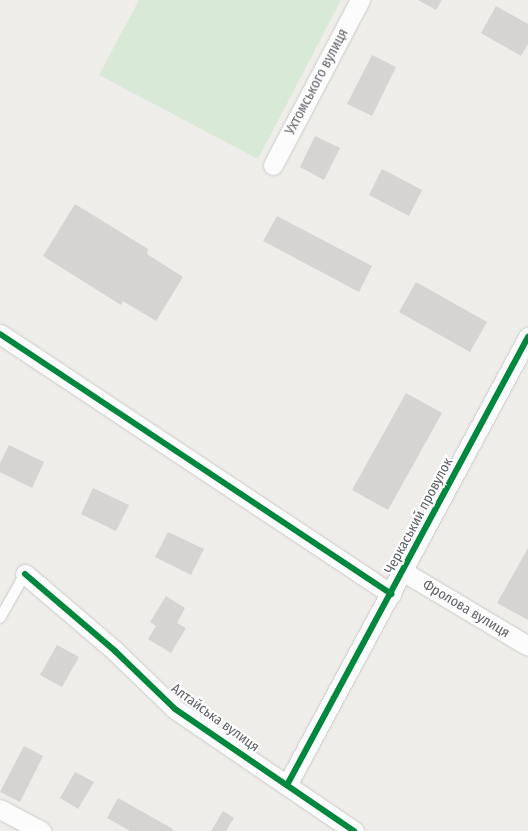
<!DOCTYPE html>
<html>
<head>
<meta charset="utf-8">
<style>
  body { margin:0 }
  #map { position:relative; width:528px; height:831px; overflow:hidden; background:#eeede9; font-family:"Fira Sans Condensed",sans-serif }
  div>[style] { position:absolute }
  .green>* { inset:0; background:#d8e9d7 }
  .building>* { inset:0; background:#d5d4d2 }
  .roads { filter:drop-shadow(0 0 1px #cbcbcb) drop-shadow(0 0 1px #cbcbcb) }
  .service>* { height:10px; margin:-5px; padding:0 5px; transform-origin:5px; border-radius:5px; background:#fcfcfc }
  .minor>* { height:19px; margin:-9.5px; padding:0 9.5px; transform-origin:9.5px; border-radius:9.5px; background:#fcfcfc }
  .cycleway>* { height:6px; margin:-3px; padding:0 3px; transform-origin:3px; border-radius:3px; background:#00873e }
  span { translate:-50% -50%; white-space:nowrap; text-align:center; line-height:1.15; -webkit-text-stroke:4px #fff; paint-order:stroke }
  .street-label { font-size:14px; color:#5f6266 }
</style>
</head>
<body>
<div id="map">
  <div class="green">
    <i style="clip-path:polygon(139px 0,341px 0,258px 159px,99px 75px)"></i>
  </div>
  <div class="building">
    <i style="clip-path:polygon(418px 0,442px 0,436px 10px)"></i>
    <i style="clip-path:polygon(496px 6px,528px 24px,528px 44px,521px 56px,481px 33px)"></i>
    <i style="clip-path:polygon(372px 55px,396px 67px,372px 116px,347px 104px)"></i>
    <i style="clip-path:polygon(315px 136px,340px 148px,324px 180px,300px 167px)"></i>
    <i style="clip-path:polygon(382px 169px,422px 190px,409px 216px,369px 195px)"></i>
    <i style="clip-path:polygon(75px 204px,148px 249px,147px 254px,183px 277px,156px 321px,123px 301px,121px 305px,43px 256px)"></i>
    <i style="clip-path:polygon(277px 216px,372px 266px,359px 292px,263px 241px)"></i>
    <i style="clip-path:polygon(416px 282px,487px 322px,470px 352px,399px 312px)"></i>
    <i style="clip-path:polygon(406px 393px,442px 413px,388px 510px,352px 490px)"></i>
    <i style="clip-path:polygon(9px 445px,44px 462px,32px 488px,0 472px,0 463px)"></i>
    <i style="clip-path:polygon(93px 488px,129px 505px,116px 531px,81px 514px)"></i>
    <i style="clip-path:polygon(168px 532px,204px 549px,191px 575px,155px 557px)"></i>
    <i style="clip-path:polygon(528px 548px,528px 620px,497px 603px)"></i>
    <i style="clip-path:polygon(166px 596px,185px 608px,177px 623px,186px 628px,171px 653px,148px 639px,156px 626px,150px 622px)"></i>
    <i style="clip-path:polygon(57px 645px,79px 657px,62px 687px,40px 675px)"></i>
    <i style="clip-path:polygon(24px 746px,43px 756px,20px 802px,0 792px)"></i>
    <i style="clip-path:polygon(75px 772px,94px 782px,78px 809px,60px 798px)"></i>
    <i style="clip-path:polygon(118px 798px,173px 829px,172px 831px,130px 831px,107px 818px)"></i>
    <i style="clip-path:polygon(223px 811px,234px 818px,226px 831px,211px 831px)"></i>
  </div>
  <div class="roads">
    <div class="service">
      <i style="left:0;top:618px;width:51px;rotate:-60.4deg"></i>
    </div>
    <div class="minor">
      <i style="left:273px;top:165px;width:187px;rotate:-62.2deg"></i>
      <i style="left:0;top:334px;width:470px;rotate:33.6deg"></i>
      <i style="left:404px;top:572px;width:144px;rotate:30.8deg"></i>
      <i style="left:25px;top:574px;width:118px;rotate:40.5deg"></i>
      <i style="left:115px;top:651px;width:83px;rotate:44deg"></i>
      <i style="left:175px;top:709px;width:217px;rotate:34.3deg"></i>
      <i style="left:287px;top:785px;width:509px;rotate:-61.72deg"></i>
      <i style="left:0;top:809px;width:47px;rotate:28.2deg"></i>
    </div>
  </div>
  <div class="cycleway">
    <i style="left:0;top:334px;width:470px;rotate:33.6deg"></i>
    <i style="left:25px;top:574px;width:118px;rotate:40.5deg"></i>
    <i style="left:115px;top:651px;width:83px;rotate:44deg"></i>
    <i style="left:175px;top:709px;width:217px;rotate:34.3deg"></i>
    <i style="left:287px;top:785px;width:509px;rotate:-61.72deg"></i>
  </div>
  <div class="street-label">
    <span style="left:317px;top:82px;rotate:-62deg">Ухтомського вулиця</span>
    <span style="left:419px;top:516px;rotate:-62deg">Черкаський провулок</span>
    <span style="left:466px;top:609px;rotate:31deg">Фролова вулиця</span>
    <span style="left:215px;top:718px;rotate:36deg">Алтайська вулиця</span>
  </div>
</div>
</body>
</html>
